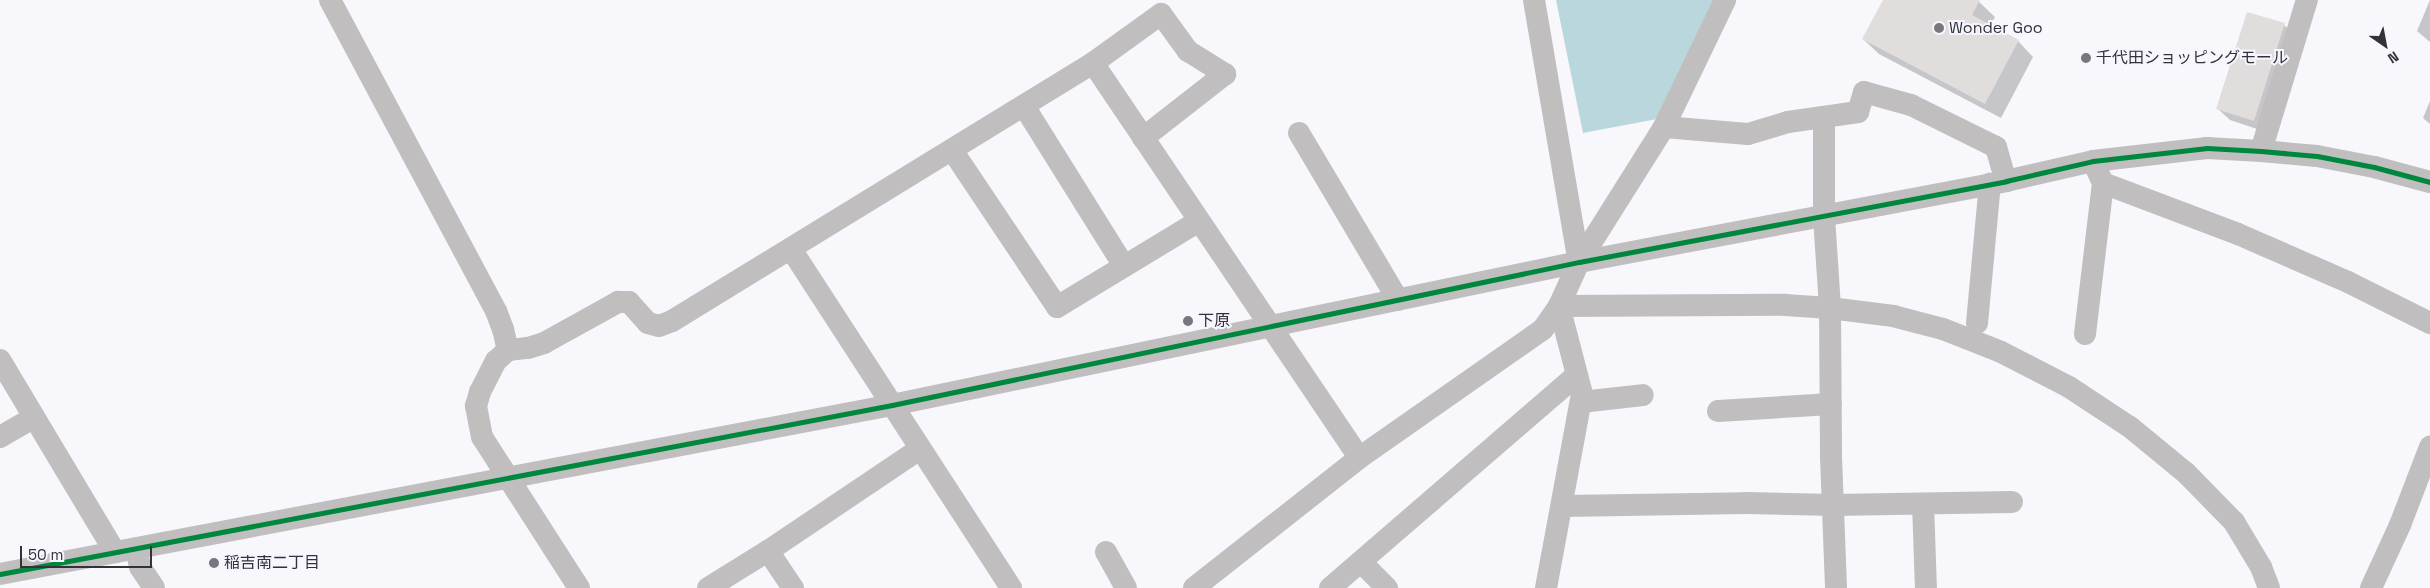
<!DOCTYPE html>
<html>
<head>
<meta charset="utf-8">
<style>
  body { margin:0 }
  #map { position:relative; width:2430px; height:588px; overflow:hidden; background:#f8f7fc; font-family:"Space Grotesk","Noto Sans JP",sans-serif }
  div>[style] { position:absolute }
  .water>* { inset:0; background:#bad7de }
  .shadow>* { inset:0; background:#0003 }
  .building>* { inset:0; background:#e1dddd }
  .minor>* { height:22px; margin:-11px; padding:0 11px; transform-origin:11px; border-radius:11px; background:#c1bebf }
  .cycleway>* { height:5px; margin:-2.5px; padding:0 2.5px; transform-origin:2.5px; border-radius:2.5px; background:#00873e }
  .dots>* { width:14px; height:14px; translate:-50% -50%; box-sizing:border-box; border:2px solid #f7f5fe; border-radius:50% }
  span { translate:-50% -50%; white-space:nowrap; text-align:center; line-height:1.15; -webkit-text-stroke:4px #f7f5fe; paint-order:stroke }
  .poi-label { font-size:16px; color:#33313a }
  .left { translate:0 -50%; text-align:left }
  .north { position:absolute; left:2360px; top:20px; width:50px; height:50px; -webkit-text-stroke:4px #f7f5fe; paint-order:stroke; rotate:147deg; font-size:14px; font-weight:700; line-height:20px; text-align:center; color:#33313a }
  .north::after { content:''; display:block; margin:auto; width:18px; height:22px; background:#33313a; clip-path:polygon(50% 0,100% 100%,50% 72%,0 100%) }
  .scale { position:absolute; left:20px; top:546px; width:132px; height:22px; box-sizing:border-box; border:2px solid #33313a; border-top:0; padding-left:6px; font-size:15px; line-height:18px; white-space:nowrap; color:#33313a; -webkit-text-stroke:4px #f7f5fe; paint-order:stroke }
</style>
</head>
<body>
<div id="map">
  <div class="water">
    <i style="clip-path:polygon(1556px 0,1716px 0,1657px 119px,1583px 133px)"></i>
  </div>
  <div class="shadow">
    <i style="clip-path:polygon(1884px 0,1977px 0,1995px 17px,1990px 26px,2018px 41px,2033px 57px,2001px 118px,1879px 54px,1863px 39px)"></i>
    <i style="clip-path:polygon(2430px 0,2430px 42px,2417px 31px)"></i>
    <i style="clip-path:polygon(2284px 25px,2296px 36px,2266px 132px,2230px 120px,2218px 109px)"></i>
    <i style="clip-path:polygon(2430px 101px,2430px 124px,2423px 118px)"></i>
  </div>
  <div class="building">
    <i style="clip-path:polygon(1883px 0,1980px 0,1972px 15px,2019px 40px,1985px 104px,1862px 39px)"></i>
    <i style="clip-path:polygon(2247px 12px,2285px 23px,2254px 121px,2216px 109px)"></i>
  </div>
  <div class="minor">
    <i style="left:330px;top:0;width:353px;rotate:61.9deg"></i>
    <i style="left:496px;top:311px;width:19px;rotate:69deg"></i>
    <i style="left:503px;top:329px;width:22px;rotate:77deg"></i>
    <i style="left:1534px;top:0;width:266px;rotate:80.3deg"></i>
    <i style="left:1093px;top:63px;width:84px;rotate:-35.8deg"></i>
    <i style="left:1161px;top:14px;width:46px;rotate:53.9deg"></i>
    <i style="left:1188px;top:51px;width:44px;rotate:31.9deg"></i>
    <i style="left:1225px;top:74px;width:104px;rotate:142deg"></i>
    <i style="left:1024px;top:106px;width:189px;rotate:58deg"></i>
    <i style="left:1824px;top:117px;width:100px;rotate:90deg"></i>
    <i style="left:1824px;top:217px;width:91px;rotate:86.2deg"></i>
    <i style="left:1830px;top:308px;width:149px;rotate:89.6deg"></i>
    <i style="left:1831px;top:457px;width:131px;rotate:87.8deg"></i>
    <i style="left:1664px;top:127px;width:141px;rotate:-64.3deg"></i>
    <i style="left:1299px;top:133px;width:194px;rotate:59.3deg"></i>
    <i style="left:952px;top:150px;width:189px;rotate:56.2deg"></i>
    <i style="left:1057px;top:307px;width:166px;rotate:-31.2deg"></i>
    <i style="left:2261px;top:151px;width:158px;rotate:-73.1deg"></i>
    <i style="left:2103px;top:183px;width:144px;rotate:20.7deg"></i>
    <i style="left:2238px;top:234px;width:120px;rotate:23.6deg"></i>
    <i style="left:2348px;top:282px;width:92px;rotate:26.6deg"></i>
    <i style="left:791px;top:249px;width:404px;rotate:57deg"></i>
    <i style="left:1559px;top:306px;width:226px;rotate:-0.3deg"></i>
    <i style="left:1785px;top:305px;width:45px;rotate:3.8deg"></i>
    <i style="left:1830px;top:308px;width:64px;rotate:7.2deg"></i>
    <i style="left:1893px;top:316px;width:52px;rotate:14.6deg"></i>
    <i style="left:1943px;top:329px;width:62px;rotate:21.6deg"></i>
    <i style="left:2001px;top:352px;width:76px;rotate:27.2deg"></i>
    <i style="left:2069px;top:387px;width:73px;rotate:33.3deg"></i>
    <i style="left:2130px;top:427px;width:72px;rotate:39.4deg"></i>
    <i style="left:2186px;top:473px;width:69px;rotate:45.6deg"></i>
    <i style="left:2234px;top:522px;width:52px;rotate:59deg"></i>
    <i style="left:2261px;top:567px;width:22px;rotate:69deg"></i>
    <i style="left:1977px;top:323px;width:140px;rotate:-84.7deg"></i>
    <i style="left:2085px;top:334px;width:152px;rotate:-83.2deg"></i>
    <i style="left:2103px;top:183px;width:14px;rotate:-115deg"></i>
    <i style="left:0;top:360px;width:224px;rotate:59.1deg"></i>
    <i style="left:1581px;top:402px;width:62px;rotate:-6.4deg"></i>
    <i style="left:1718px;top:411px;width:113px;rotate:-3.5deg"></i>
    <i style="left:0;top:437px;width:38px;rotate:-30deg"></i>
    <i style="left:1923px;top:504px;width:84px;rotate:88deg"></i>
    <i style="left:1563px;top:506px;width:183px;rotate:-0.9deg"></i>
    <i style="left:1746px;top:503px;width:88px;rotate:1.3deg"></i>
    <i style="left:1834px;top:505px;width:178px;rotate:-1deg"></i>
    <i style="left:136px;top:549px;width:18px;rotate:77deg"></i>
    <i style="left:140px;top:567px;width:25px;rotate:56deg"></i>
    <i style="left:768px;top:551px;width:45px;rotate:56deg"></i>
    <i style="left:1106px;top:552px;width:41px;rotate:60.9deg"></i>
    <i style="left:1361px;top:562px;width:37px;rotate:45deg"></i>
    <i style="left:0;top:574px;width:908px;rotate:-10.73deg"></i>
    <i style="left:892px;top:405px;width:702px;rotate:-11.76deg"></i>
    <i style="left:1579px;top:262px;width:435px;rotate:-10.7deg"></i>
    <i style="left:2006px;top:181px;width:89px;rotate:-12.9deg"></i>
    <i style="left:2093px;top:161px;width:115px;rotate:-6.5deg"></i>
    <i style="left:2207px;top:148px;width:54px;rotate:3.2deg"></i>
    <i style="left:2261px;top:151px;width:56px;rotate:5.1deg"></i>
    <i style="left:2317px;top:156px;width:58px;rotate:10.9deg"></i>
    <i style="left:2374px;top:167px;width:58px;rotate:15deg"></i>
    <i style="left:579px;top:588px;width:179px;rotate:-122.7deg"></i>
    <i style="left:482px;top:437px;width:32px;rotate:-101deg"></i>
    <i style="left:476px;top:406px;width:15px;rotate:-74deg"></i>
    <i style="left:480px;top:392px;width:35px;rotate:-63deg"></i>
    <i style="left:496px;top:361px;width:16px;rotate:-43deg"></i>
    <i style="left:508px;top:350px;width:20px;rotate:-6deg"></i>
    <i style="left:528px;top:348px;width:17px;rotate:-17deg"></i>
    <i style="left:544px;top:343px;width:85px;rotate:-29deg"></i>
    <i style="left:618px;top:302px;width:11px"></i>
    <i style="left:629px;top:302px;width:28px;rotate:48deg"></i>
    <i style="left:648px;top:323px;width:11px;rotate:15deg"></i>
    <i style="left:659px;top:326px;width:14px;rotate:-21deg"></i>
    <i style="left:672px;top:321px;width:494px;rotate:-31.5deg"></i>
    <i style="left:1093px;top:63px;width:476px;rotate:56deg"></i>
    <i style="left:708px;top:588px;width:70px;rotate:-31.7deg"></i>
    <i style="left:768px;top:551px;width:183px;rotate:-33.9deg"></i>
    <i style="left:1194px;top:588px;width:210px;rotate:-38.2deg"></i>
    <i style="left:1359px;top:458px;width:225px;rotate:-35deg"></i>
    <i style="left:1543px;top:329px;width:28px;rotate:-55deg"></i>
    <i style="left:1559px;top:306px;width:48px;rotate:-65.6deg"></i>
    <i style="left:1579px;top:262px;width:160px;rotate:-57.8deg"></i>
    <i style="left:1664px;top:127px;width:84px;rotate:4.8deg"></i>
    <i style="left:1748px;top:134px;width:42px;rotate:-16.7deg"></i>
    <i style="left:1788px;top:122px;width:71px;rotate:-8.1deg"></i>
    <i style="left:1858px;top:112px;width:21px;rotate:-73deg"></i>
    <i style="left:1864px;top:92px;width:49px;rotate:15.5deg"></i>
    <i style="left:1911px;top:105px;width:95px;rotate:26.3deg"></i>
    <i style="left:1996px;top:147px;width:35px;rotate:74deg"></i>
    <i style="left:1330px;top:588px;width:325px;rotate:-40.8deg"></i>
    <i style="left:1546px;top:588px;width:197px;rotate:-79.5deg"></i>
    <i style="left:1582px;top:394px;width:91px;rotate:-104.6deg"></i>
    <i style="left:2371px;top:588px;width:69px;rotate:-65.3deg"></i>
    <i style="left:2400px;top:525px;width:84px;rotate:-69deg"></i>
  </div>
  <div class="cycleway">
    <i style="left:0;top:574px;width:908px;rotate:-10.73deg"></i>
    <i style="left:892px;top:405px;width:702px;rotate:-11.76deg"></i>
    <i style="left:1579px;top:262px;width:435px;rotate:-10.7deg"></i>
    <i style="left:2006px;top:181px;width:89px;rotate:-12.9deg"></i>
    <i style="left:2093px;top:161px;width:115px;rotate:-6.5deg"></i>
    <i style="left:2207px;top:148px;width:54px;rotate:3.2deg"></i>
    <i style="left:2261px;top:151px;width:56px;rotate:5.1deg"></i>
    <i style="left:2317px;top:156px;width:58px;rotate:10.9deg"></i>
    <i style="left:2374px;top:167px;width:58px;rotate:15deg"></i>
  </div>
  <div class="dots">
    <i style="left:1939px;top:28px;background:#78767e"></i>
    <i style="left:2086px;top:58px;background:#78767e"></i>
    <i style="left:1188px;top:321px;background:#78767e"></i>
    <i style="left:214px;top:563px;background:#78767e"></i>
  </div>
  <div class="poi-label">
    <span class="left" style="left:1949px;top:28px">Wonder Goo</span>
    <span class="left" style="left:2096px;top:58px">千代田ショッピングモール</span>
    <span class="left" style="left:1198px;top:321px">下原</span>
    <span class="left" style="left:224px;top:563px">稲吉南二丁目</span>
  </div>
  <div class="north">N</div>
  <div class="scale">50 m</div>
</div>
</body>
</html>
